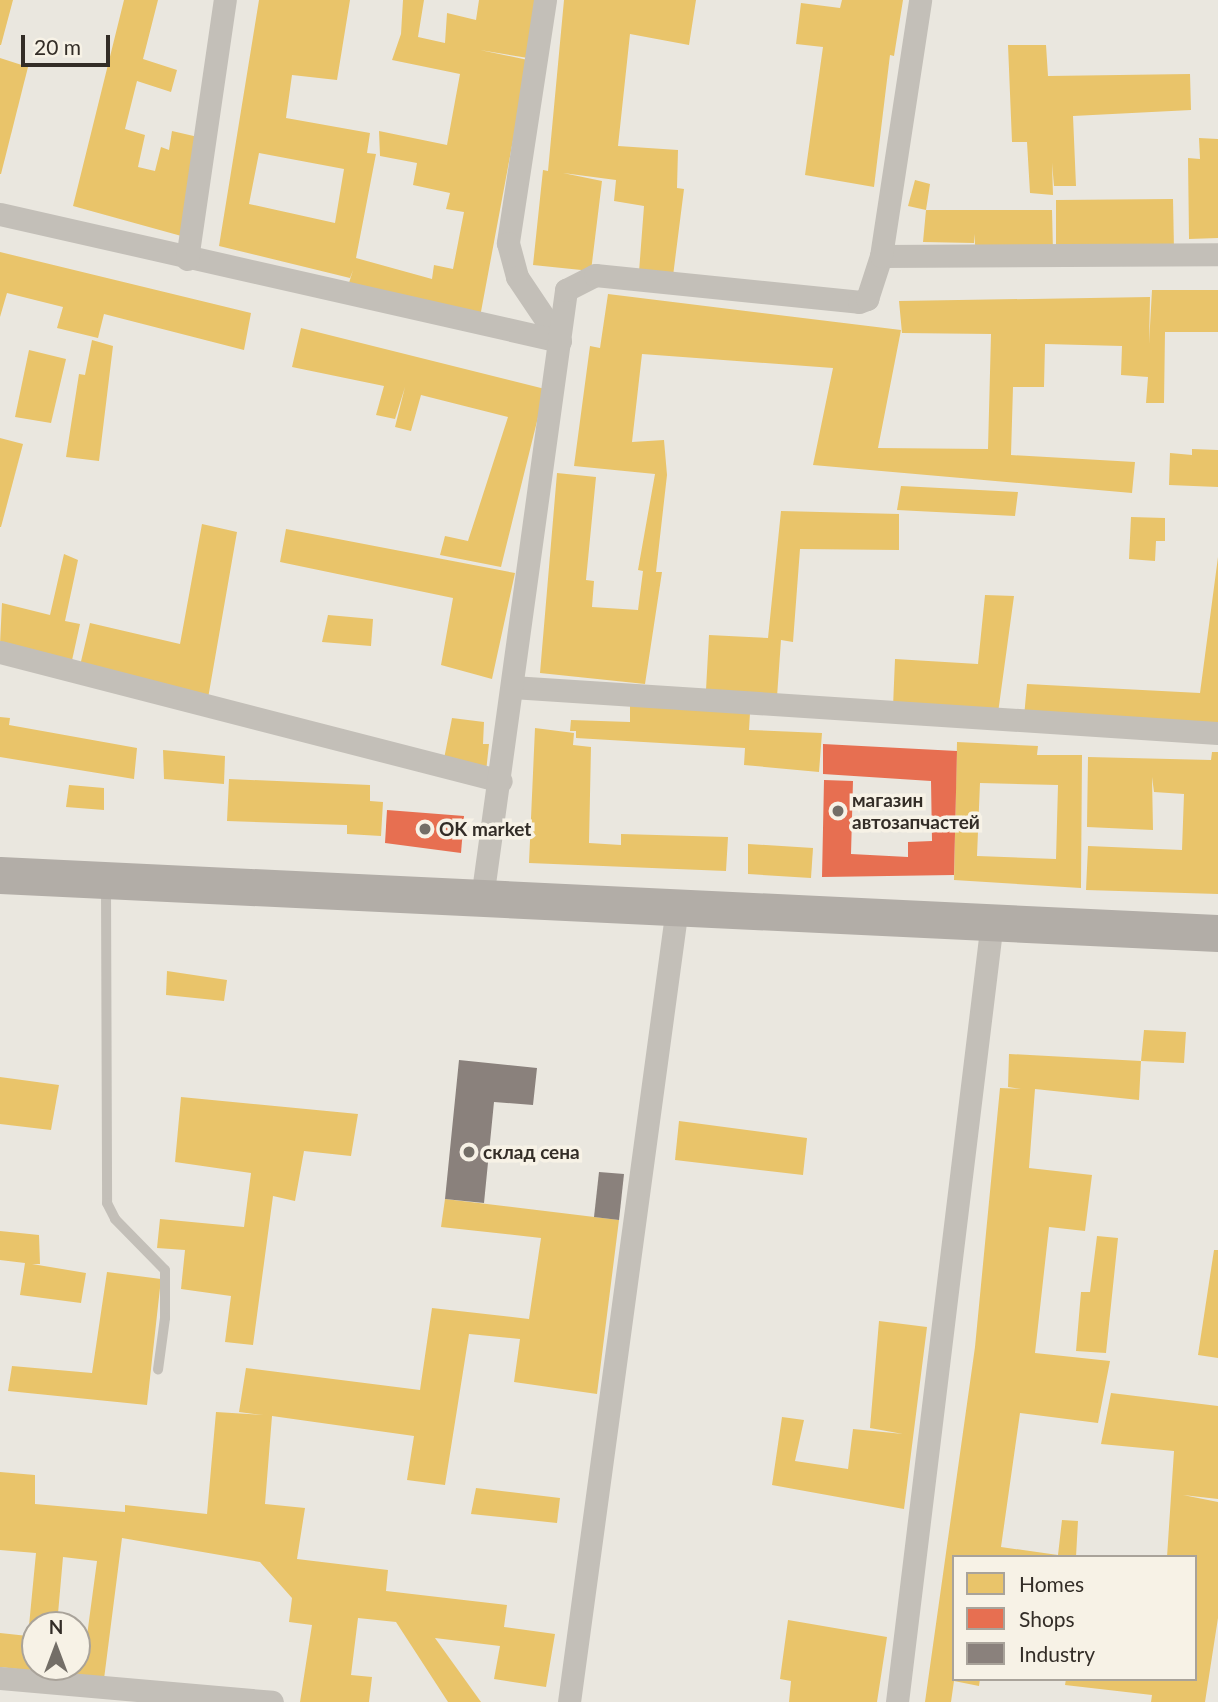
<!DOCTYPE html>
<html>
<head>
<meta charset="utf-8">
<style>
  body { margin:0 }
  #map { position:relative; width:1218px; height:1702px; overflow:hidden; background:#eae7df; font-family:Lato,sans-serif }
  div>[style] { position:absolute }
  .homes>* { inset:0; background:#e9c46a }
  .shops>* { inset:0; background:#e76f51 }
  .industry>* { inset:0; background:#8a817c }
  .service>* { height:10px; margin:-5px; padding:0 5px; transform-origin:5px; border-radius:5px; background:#c3bfb8 }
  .minor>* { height:23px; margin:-11.5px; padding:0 11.5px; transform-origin:11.5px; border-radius:11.5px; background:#c3bfb8 }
  .primary>* { height:37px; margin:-18.5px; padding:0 18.5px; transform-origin:18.5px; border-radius:18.5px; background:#b2ada7 }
  .dots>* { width:19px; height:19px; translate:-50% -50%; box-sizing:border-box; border:4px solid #f7f2e6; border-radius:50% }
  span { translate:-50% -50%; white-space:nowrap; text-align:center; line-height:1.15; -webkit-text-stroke:7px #f7f2e6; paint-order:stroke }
  .poi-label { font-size:19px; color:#332d27; font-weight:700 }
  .left { translate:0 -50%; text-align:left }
  .legend { position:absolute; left:952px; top:1555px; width:245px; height:126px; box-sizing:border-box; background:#f7f2e6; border:2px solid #a9a39a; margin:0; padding:9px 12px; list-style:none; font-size:21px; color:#332d27 }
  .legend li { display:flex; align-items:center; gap:14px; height:35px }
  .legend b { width:35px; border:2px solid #a9a39a }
  .north { position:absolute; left:21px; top:1611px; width:70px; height:70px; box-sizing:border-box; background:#f7f2e6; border:2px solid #a9a39a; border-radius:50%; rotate:0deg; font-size:19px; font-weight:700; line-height:28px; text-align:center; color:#332d27 }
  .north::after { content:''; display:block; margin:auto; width:24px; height:32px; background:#736e67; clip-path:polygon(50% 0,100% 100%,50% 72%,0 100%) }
  .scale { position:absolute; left:21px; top:35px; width:89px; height:32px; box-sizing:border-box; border:4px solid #332d27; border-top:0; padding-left:9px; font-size:21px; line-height:24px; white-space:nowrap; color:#332d27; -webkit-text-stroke:5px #f7f2e6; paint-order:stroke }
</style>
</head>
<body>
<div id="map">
  <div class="homes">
    <i style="clip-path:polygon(0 0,13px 0,1px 45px,0 45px)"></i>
    <i style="clip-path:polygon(124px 0,158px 0,143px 59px,177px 70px,171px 92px,137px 81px,125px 129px,145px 135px,138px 167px,155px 171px,161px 147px,169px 150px,172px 131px,198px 137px,185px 237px,73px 206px)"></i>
    <i style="clip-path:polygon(evenodd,259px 0,350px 0,337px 80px,292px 75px,286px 118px,370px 133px,367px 153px,376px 154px,356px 258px,432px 279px,434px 265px,453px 269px,464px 212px,446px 209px,450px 193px,413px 185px,417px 163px,380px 156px,379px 131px,447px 145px,460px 74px,392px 60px,401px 34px,403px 0,424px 0,418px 37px,445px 43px,447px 13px,476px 20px,479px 0,540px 0,534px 59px,480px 50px,528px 60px,480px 317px,349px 283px,353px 270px,350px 278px,219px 246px,259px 0,259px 153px,344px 169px,335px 223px,249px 204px,259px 153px)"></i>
    <i style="clip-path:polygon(564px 0,696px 0,689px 45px,630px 34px,618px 146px,678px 150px,677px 188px,684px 189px,673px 276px,639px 272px,644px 206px,614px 201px,616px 180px,563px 173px,602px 181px,591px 271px,533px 265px,543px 170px,548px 171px)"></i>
    <i style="clip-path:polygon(842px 0,903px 0,894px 56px,890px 55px,874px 187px,805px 175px,823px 47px,796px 44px,801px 3px,840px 8px)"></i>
    <i style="clip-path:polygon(1008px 45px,1046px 45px,1048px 76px,1190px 74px,1191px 110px,1073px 116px,1076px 186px,1054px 186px,1052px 163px,1053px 195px,1030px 193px,1027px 142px,1012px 142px)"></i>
    <i style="clip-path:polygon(0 58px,28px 67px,1px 174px,0 174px)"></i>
    <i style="clip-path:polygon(1199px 138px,1218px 139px,1218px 238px,1189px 239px,1188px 158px,1200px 159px)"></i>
    <i style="clip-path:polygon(915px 180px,930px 184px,926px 210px,908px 206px)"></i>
    <i style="clip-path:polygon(1173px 199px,1174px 250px,1056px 252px,1056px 200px)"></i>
    <i style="clip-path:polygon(926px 210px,1052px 210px,1053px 252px,976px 253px,974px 234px,974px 243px,923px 242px)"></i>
    <i style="clip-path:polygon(0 252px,251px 313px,244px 350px,104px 314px,98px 338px,57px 328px,63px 307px,7px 293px,0 317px)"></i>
    <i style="clip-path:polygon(1152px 290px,1218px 290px,1218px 332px,1165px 332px,1164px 403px,1146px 403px,1148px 377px,1121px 375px,1122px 346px,1045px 344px,1044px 387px,1013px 387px,1011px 455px,1135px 462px,1132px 493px,813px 465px,833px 368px,642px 354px,632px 442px,664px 440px,667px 475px,656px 572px,662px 572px,645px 684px,540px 673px,557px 473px,596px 477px,586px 580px,594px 581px,592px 607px,638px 610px,643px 571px,638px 570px,655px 474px,574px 466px,590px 346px,600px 348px,608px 294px,901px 330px,878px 448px,988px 449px,991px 334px,902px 333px,899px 301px,1150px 297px,1149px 344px)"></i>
    <i style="clip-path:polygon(301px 328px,545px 389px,501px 567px,440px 555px,445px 536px,468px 541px,508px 417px,421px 395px,411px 431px,395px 427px,405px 387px,395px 419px,376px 415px,384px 386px,292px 367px)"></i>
    <i style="clip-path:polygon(92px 340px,113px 346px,99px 461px,66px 457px,79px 374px,85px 375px)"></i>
    <i style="clip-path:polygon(29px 350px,66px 359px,51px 423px,15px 417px)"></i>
    <i style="clip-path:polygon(0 438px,23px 444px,1px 527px,0 527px)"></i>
    <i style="clip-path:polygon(1192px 449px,1218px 450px,1218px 487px,1169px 485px,1170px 453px,1192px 455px)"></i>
    <i style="clip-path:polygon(901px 486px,1018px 492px,1015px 516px,897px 510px)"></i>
    <i style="clip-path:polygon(781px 511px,899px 514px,899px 550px,800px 549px,793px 642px,781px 640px,777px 697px,706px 690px,709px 635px,768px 638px)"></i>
    <i style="clip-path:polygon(1131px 517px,1165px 518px,1165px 541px,1156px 541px,1155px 561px,1129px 559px)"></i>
    <i style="clip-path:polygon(202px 524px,237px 532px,207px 704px,79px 670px,90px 623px,180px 644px)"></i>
    <i style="clip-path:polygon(286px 529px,515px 573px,492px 679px,441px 665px,453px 598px,280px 562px)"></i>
    <i style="clip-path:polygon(64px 554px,78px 560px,65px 621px,80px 624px,71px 665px,0 644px,2px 603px,50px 615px)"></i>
    <i style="clip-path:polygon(1218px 557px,1218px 731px,1024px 717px,1027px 684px,1200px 693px)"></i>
    <i style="clip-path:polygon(985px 595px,1014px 596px,998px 713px,893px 707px,895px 659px,978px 664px)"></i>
    <i style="clip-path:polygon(328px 615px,373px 619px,371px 646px,322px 642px)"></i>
    <i style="clip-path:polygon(630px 704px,750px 713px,749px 730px,822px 733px,819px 772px,744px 765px,745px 748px,576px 738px,576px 731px,570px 731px,571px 720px,630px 722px)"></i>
    <i style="clip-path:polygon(0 717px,10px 718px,9px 725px,137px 748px,134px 779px,0 757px)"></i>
    <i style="clip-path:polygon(452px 718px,484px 722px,483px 744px,489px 744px,486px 772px,443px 764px)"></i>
    <i style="clip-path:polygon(535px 728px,574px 733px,573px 745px,591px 747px,589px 843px,621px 845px,621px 834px,728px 837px,726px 871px,529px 863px)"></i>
    <i style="clip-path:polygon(evenodd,957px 742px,1038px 746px,1037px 755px,1082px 755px,1081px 888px,954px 880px,957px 742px,980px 783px,1058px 785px,1056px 859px,977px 856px,980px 783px)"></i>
    <i style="clip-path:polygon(163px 750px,225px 756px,224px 784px,164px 779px)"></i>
    <i style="clip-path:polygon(1212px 752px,1218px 752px,1218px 894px,1086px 890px,1088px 846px,1182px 850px,1184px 794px,1154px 792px,1152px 777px,1153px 830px,1087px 827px,1088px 757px,1211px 760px)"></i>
    <i style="clip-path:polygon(229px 779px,370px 785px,370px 801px,383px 802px,381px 836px,347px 834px,347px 825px,227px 821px)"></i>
    <i style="clip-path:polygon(69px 785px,104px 788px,104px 810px,66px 807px)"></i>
    <i style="clip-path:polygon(748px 844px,813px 848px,811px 878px,748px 874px)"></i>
    <i style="clip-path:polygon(167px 971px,227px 980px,224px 1001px,166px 995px)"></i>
    <i style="clip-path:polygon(1144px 1030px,1186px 1032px,1184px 1063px,1141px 1061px,1139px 1100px,1035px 1089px,1029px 1168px,1092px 1175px,1085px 1231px,1049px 1227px,1035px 1353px,1110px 1361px,1098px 1423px,1020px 1413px,1001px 1547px,1058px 1555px,1062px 1520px,1078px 1521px,1076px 1557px,954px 1557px,954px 1679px,980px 1679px,979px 1686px,954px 1681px,951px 1702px,925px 1702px,975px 1347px,1000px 1088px,1021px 1089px,1008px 1087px,1009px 1054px,1141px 1061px)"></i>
    <i style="clip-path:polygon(0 1077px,59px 1085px,51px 1130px,0 1124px)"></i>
    <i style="clip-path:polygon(181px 1097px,358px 1114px,351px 1156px,304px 1151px,295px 1201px,273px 1196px,253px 1345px,225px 1342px,231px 1296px,181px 1289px,185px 1250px,157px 1248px,160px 1219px,244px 1227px,251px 1173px,175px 1162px)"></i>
    <i style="clip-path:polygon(679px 1121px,807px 1138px,803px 1175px,675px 1160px)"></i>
    <i style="clip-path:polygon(evenodd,445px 1199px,619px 1220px,597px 1394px,514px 1382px,520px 1339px,469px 1334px,445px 1485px,407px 1480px,414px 1436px,272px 1416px,265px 1504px,305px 1508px,297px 1559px,388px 1570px,386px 1591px,507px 1605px,504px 1627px,555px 1634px,546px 1687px,494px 1679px,500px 1646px,435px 1638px,481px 1702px,448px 1702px,396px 1622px,358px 1618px,351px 1675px,372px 1677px,369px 1702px,300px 1702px,312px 1625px,289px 1622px,292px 1598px,260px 1562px,122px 1538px,104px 1679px,0 1667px,0 1633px,28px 1636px,36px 1553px,0 1550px,0 1472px,35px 1475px,35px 1504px,125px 1512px,125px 1505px,207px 1514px,216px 1412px,263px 1415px,239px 1412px,246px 1368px,420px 1390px,432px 1308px,529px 1319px,541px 1238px,441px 1227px,445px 1199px,63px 1557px,97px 1561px,86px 1643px,77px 1642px,77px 1667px,35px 1667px,35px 1625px,57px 1625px,63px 1557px)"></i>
    <i style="clip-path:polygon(0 1231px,39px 1235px,40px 1264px,32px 1264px,86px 1273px,81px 1303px,20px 1295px,25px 1263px,0 1260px)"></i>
    <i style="clip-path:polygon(1097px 1236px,1118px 1238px,1106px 1353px,1076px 1351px,1081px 1292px,1090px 1292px)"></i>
    <i style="clip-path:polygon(1214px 1250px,1218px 1250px,1218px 1358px,1198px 1355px)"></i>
    <i style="clip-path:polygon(107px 1272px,161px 1279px,147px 1405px,8px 1391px,12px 1366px,92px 1373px)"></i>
    <i style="clip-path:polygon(879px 1321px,927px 1327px,904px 1509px,772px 1485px,782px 1417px,804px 1420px,795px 1461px,848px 1469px,853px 1429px,903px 1434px,870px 1428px)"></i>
    <i style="clip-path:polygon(1111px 1393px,1218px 1406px,1218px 1499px,1183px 1495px,1218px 1502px,1218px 1618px,1205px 1702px,1151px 1702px,1152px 1695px,1065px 1685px,1066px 1679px,1195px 1679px,1195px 1557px,1167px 1557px,1174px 1451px,1101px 1444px)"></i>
    <i style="clip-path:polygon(476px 1488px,560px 1498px,557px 1523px,471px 1514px)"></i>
    <i style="clip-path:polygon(788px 1620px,887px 1637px,877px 1702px,789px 1702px,791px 1681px,780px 1679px)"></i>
  </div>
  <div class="shops">
    <i style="clip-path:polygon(823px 744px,957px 751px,954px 875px,822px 877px,824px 780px,853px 781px,851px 854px,908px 857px,908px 842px,932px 841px,931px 781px,823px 774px)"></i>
    <i style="clip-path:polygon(387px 810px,464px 816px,461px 853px,385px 843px)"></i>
  </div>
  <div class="industry">
    <i style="clip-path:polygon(459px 1060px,537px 1068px,533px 1105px,494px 1102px,484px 1203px,445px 1199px)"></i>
    <i style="clip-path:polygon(599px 1172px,624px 1174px,619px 1220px,594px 1217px)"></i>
  </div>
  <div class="service">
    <i style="left:106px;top:886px;width:317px;rotate:89.8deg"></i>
    <i style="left:107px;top:1203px;width:18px;rotate:63deg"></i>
    <i style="left:115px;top:1219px;width:71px;rotate:45.6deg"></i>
    <i style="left:165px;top:1270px;width:48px;rotate:90deg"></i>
    <i style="left:165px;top:1318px;width:52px;rotate:97.7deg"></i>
  </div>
  <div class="minor">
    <i style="left:545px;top:0;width:246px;rotate:98.7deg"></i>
    <i style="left:508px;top:243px;width:35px;rotate:75deg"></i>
    <i style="left:517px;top:277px;width:77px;rotate:56.1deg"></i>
    <i style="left:0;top:214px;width:574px;rotate:12.78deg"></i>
    <i style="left:881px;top:256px;width:337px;rotate:-0.3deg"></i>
    <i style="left:187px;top:259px;width:262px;rotate:-81.7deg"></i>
    <i style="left:0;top:652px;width:517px;rotate:14.44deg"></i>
    <i style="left:512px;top:687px;width:707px;rotate:3.73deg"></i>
    <i style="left:482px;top:898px;width:614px;rotate:-82.13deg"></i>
    <i style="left:566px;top:290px;width:33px;rotate:-27deg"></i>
    <i style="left:595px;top:275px;width:265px;rotate:5.8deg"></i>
    <i style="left:859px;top:302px;width:9px;rotate:-21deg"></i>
    <i style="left:867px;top:299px;width:45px;rotate:-72deg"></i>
    <i style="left:881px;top:256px;width:259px;rotate:-81.3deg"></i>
    <i style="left:0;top:1678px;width:273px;rotate:5deg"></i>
    <i style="left:569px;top:1702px;width:802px;rotate:-82.26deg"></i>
    <i style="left:897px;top:1702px;width:786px;rotate:-83.06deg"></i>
  </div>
  <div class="primary">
    <i style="left:0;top:875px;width:1219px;rotate:2.73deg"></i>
  </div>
  <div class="dots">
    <i style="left:838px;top:811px;background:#736e67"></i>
    <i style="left:425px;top:829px;background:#736e67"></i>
    <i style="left:469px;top:1152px;background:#736e67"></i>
  </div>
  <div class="poi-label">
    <span class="left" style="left:852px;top:811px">магазин<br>автозапчастей</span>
    <span class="left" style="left:439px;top:829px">OK market</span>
    <span class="left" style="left:483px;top:1152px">склад сена</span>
  </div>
  <ul class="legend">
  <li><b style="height:19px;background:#e9c46a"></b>Homes</li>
  <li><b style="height:19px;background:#e76f51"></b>Shops</li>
  <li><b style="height:19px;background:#8a817c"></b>Industry</li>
  </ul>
  <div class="north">N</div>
  <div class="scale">20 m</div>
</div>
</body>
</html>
